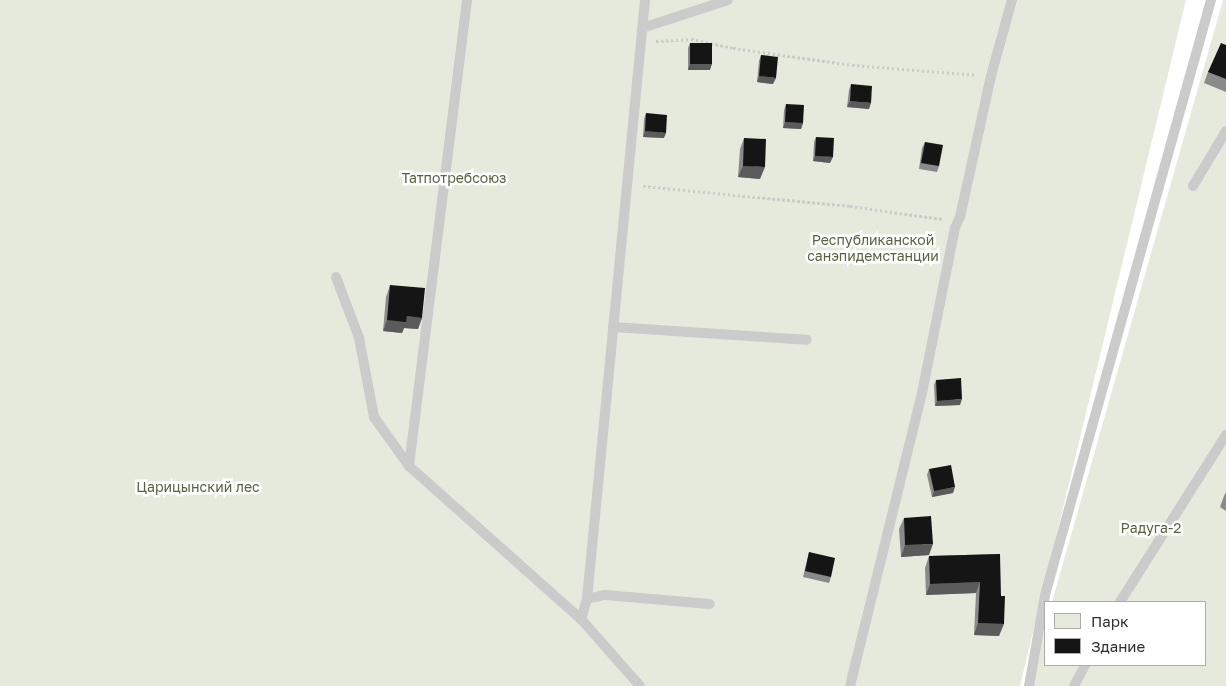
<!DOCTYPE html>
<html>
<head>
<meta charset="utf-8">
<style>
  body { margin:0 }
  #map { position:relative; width:1226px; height:686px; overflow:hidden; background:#fff; font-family:"Golos Text",sans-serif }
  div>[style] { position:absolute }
  .green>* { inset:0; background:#e6eadd }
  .path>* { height:3px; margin-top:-1.5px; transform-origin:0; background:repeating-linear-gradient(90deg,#cbcbcb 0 2.5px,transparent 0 5px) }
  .service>* { height:10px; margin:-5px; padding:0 5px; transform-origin:5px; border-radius:5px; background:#cbcbcb }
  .wall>* { inset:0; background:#8a8a8a }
  .shaded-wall>* { inset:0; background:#5b5b5b }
  .building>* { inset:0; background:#151515 }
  span { translate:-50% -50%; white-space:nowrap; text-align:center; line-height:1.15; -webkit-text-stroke:5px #fff; paint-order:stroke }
  .park-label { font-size:14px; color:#586441 }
  .legend { position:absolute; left:1044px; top:601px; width:162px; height:65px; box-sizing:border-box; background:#fff; border:1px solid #ababab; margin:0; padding:6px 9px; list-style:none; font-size:15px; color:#2e2e2e }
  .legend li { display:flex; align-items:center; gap:10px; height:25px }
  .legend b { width:25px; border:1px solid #ababab }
</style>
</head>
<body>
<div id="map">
  <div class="green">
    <i style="clip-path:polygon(0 0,1186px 0,1020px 686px,0 686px)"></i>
    <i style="clip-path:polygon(1223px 0,1226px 0,1226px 686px,1029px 686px,1045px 629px,1045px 665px,1205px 665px,1205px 602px,1052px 602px)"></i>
  </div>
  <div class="path">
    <i style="left:656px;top:41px;width:35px;rotate:-3deg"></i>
    <i style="left:691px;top:39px;width:43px;rotate:12.1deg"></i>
    <i style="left:733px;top:48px;width:120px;rotate:8.1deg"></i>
    <i style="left:852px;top:65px;width:123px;rotate:4.6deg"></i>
    <i style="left:643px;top:186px;width:208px;rotate:5.5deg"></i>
    <i style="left:850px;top:206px;width:93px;rotate:8deg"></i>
  </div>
  <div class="service">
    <i style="left:642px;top:28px;width:90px;rotate:-18deg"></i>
    <i style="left:1193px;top:186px;width:64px;rotate:-59deg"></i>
    <i style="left:336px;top:277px;width:65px;rotate:69.3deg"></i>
    <i style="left:359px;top:338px;width:80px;rotate:79.2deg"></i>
    <i style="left:374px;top:417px;width:60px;rotate:54.5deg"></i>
    <i style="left:409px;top:466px;width:230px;rotate:41.7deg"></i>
    <i style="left:581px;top:619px;width:89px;rotate:48.6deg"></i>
    <i style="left:613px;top:327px;width:194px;rotate:3.8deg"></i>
    <i style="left:409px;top:466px;width:470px;rotate:-82.9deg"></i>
    <i style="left:587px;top:599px;width:18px;rotate:-13deg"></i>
    <i style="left:605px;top:595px;width:105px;rotate:4.9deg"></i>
    <i style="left:1120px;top:602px;width:198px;rotate:-57.6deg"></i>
    <i style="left:581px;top:619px;width:21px;rotate:-73deg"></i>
    <i style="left:587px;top:599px;width:602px;rotate:-84.47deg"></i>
    <i style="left:850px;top:686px;width:307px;rotate:-76.2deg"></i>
    <i style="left:923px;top:388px;width:163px;rotate:-78.7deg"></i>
    <i style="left:955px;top:228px;width:12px;rotate:-66deg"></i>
    <i style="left:960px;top:217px;width:144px;rotate:-77.6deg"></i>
    <i style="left:991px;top:76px;width:79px;rotate:-74.6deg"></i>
    <i style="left:1029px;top:686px;width:92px;rotate:-80deg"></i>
    <i style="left:1045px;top:595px;width:618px;rotate:-74.41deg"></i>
    <i style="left:1074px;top:686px;width:24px;rotate:-62deg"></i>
  </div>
  <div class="wall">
    <i style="clip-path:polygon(690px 43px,710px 70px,688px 70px,688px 48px)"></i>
    <i style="clip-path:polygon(1226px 45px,1226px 92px,1204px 83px,1208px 72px)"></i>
    <i style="clip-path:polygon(761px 55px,773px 84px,757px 82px,759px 61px)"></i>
    <i style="clip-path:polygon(851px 84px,869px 109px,847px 107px,849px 90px)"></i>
    <i style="clip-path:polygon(786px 104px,803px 123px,801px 129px,783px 128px,784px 110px)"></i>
    <i style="clip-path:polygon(646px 113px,664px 138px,643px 137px,644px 119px)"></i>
    <i style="clip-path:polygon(816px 137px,830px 163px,813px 161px,814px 142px)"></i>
    <i style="clip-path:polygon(744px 138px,760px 179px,738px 177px,740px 149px)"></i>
    <i style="clip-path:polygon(925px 142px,939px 166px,937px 172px,919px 169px,922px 148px)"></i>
    <i style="clip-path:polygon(390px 285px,422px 318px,418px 329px,404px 328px,402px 333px,383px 331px,386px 297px)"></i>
    <i style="clip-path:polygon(936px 380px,960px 405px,935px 406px,934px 385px)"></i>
    <i style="clip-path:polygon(929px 469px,953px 493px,932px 497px,927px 475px)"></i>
    <i style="clip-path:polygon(1226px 492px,1226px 511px,1220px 507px,1224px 496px)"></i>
    <i style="clip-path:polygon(904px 518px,929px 555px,901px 557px,899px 529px)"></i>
    <i style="clip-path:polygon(809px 552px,831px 577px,829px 583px,803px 577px)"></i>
    <i style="clip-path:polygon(1000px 554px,999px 636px,974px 635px,976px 593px,926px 595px,925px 568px,929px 556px)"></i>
  </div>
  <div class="shaded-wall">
    <i style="clip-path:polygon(690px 64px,712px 64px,710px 70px,688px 70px)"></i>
    <i style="clip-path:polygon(759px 76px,776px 78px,773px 84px,757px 82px)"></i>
    <i style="clip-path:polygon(850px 101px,871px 103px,869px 109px,847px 107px)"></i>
    <i style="clip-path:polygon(785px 122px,803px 123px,801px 129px,783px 128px)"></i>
    <i style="clip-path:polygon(645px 131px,666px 133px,664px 138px,643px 137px)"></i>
    <i style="clip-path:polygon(815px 156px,833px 157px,830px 163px,813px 161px)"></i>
    <i style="clip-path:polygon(743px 166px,765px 167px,760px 179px,738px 177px)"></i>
    <i style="clip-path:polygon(407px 316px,422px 318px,418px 329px,404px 328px,402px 333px,383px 331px,387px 320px)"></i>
    <i style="clip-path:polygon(962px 399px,960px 405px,935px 406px,937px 401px)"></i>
    <i style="clip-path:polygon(955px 487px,953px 493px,932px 497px,934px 491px)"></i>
    <i style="clip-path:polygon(933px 544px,929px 555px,901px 557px,905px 545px)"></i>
    <i style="clip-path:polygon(980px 582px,976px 593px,926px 595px,930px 584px)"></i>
    <i style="clip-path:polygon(978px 623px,1004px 624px,999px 636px,974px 635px)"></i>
  </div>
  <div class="building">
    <i style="clip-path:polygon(690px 43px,712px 43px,712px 64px,690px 64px)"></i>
    <i style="clip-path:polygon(1221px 43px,1226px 45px,1226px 79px,1208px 72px)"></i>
    <i style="clip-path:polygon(761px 55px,778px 57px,776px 78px,759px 76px)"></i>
    <i style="clip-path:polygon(851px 84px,872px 86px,871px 103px,850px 101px)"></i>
    <i style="clip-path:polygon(786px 104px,804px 105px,803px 123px,785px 122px)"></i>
    <i style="clip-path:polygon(646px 113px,667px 115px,666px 133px,645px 131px)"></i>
    <i style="clip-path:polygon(816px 137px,834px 138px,833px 157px,815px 156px)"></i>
    <i style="clip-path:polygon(744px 138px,766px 139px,765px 167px,743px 166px)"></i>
    <i style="clip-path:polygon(925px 142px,943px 145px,939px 166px,921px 163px)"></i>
    <i style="clip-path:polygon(390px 285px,425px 288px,422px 318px,407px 316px,406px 322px,387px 320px)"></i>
    <i style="clip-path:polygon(961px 378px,962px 399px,937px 401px,936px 380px)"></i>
    <i style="clip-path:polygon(951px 465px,955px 487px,934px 491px,929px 469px)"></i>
    <i style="clip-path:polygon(931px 516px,933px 544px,905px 545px,904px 518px)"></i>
    <i style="clip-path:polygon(809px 552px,835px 558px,831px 577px,805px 571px)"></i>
    <i style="clip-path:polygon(1000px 554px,1001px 596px,1005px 596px,1004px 624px,978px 623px,980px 582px,930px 584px,929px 556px)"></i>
  </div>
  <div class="park-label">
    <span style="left:454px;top:178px">Татпотребсоюз</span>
    <span style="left:873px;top:248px">Республиканской<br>санэпидемстанции</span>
    <span style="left:198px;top:487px">Царицынский лес</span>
    <span style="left:1151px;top:528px">Радуга-2</span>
  </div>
  <ul class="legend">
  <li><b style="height:14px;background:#e6eadd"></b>Парк</li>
  <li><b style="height:14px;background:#151515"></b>Здание</li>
  </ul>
</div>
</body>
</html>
